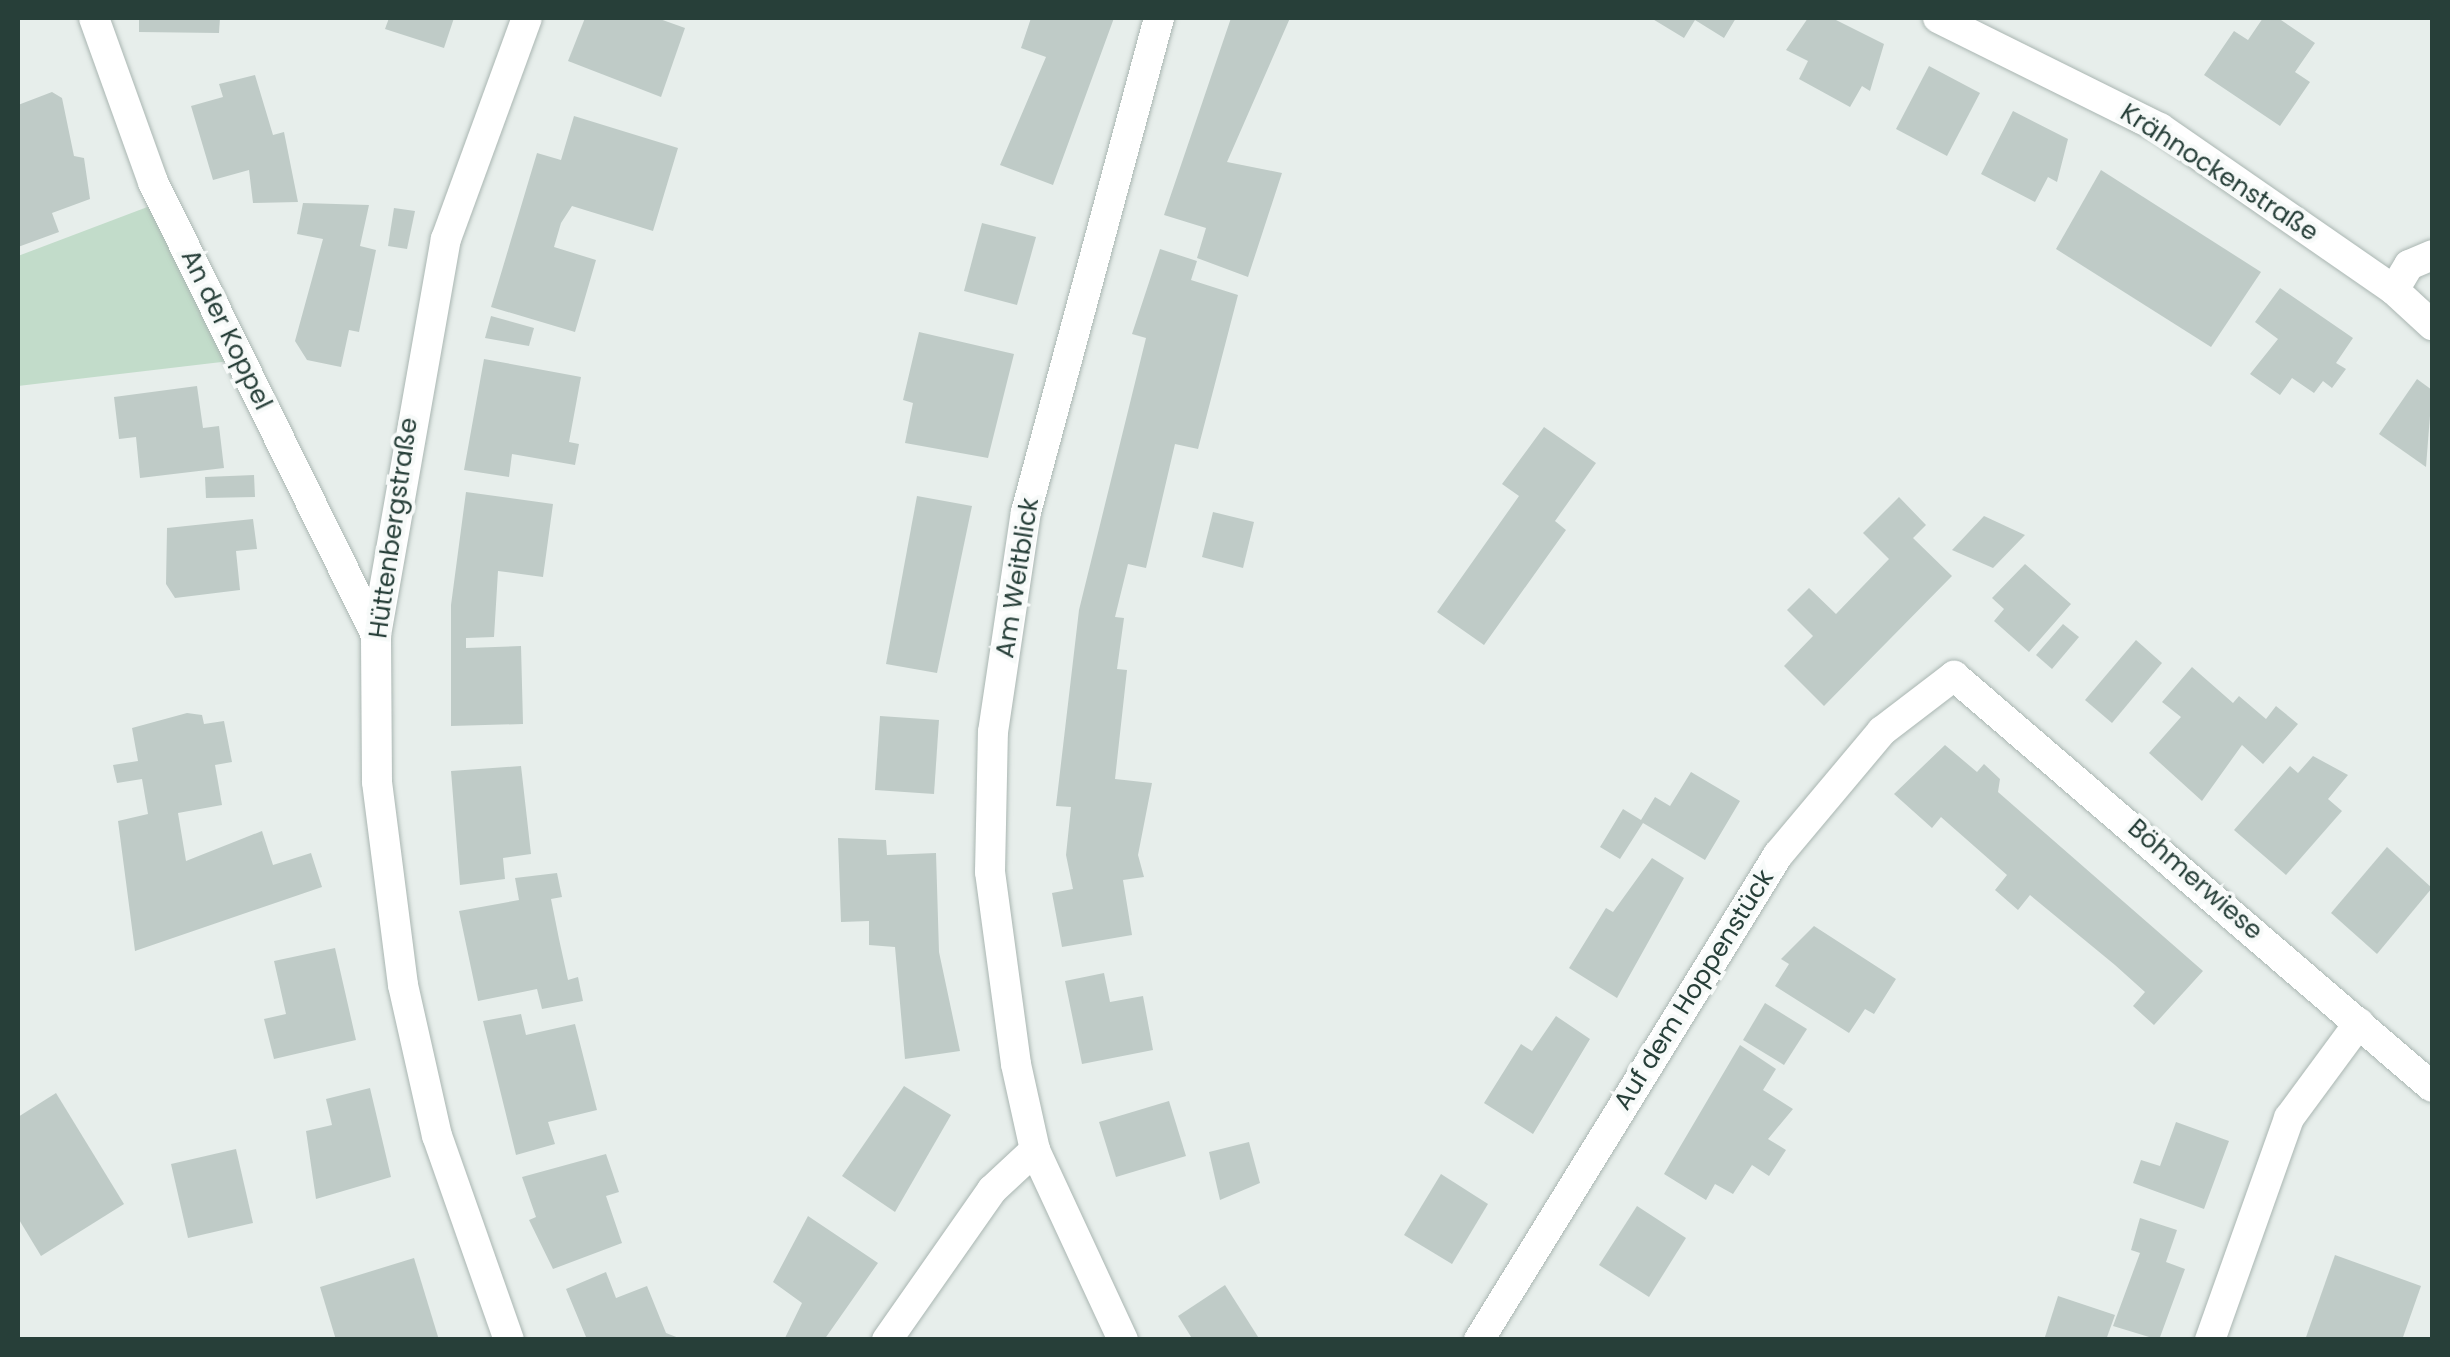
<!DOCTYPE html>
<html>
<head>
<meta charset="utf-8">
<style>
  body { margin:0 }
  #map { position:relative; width:2450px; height:1357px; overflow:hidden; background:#e7eeeb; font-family:Poppins,sans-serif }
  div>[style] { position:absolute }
  .green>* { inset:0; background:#c2dcca }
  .building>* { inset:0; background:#bfcbc7 }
  .roads { filter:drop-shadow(0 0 2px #aab6b2) drop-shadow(0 0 2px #aab6b2) }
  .minor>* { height:30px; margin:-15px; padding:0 15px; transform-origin:15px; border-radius:15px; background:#fff }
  span { translate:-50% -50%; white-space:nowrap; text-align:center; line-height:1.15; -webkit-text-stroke:8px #f7faf9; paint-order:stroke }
  .street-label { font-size:25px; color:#273f39 }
  .frame { position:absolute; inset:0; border:20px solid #273f39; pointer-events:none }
</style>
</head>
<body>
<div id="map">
  <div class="green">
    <i style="clip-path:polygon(150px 206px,230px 361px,18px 386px,18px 256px)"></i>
  </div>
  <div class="building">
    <i style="clip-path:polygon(139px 18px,220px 18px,219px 33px,139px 32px)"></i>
    <i style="clip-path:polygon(389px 18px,454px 18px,444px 48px,385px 29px)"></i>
    <i style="clip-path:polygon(585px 18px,657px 18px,685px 28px,661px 97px,568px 61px)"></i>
    <i style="clip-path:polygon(1031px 18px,1114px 18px,1053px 185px,1000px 165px,1046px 57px,1021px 48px)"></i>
    <i style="clip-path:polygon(1231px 18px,1290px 18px,1227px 162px,1282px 173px,1248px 277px,1197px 258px,1206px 228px,1164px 215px)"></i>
    <i style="clip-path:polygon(1651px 18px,1736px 18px,1724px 38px,1695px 20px,1684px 38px)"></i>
    <i style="clip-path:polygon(1808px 18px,1832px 18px,1884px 44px,1870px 91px,1862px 86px,1850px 107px,1799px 79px,1808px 61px,1786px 50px)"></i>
    <i style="clip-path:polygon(2263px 18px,2278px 18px,2315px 43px,2295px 72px,2310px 82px,2280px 126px,2204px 75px,2234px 31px,2248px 40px)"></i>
    <i style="clip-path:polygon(1929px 66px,1980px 93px,1947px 156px,1896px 129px)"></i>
    <i style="clip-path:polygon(255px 75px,273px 135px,284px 132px,298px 202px,253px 203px,249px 170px,213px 180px,191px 106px,223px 97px,219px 84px)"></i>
    <i style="clip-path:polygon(52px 92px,62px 98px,74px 156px,84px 158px,90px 199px,52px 213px,59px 232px,18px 247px,18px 105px)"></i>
    <i style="clip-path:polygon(2013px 111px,2068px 139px,2057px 182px,2048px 177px,2035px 202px,1981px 174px)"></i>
    <i style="clip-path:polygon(574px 116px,678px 148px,653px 231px,572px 206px,561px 223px,554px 247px,596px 260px,575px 332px,491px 307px,537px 153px,561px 160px)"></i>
    <i style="clip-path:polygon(2101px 170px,2261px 272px,2211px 347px,2056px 249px)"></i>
    <i style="clip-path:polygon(303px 203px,369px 205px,360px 246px,376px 250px,359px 332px,349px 330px,341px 367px,307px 360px,295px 341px,323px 239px,297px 234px)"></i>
    <i style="clip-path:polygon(394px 208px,415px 211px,407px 249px,388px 246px)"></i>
    <i style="clip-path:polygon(982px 223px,1036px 237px,1017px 305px,964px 291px)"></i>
    <i style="clip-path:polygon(1160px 249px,1197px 261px,1191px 280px,1238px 295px,1198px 449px,1175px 444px,1146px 568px,1128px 564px,1115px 617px,1124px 618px,1117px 669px,1127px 670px,1115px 779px,1152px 783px,1138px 855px,1144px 877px,1123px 880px,1132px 935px,1062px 947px,1052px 893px,1073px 889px,1066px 855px,1071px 807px,1056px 806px,1079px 610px,1146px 338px,1132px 334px)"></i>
    <i style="clip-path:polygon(2280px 288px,2353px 338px,2336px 363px,2346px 369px,2332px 388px,2323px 381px,2314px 393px,2292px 378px,2280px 395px,2250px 374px,2278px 339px,2255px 322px)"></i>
    <i style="clip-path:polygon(491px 316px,534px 328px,529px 346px,485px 338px)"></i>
    <i style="clip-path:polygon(919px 332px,1014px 354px,988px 458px,905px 443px,913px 403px,903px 400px)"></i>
    <i style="clip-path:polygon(484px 359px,581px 377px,569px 442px,579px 444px,575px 465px,512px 454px,509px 477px,464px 470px)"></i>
    <i style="clip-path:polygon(2417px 379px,2432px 390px,2426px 467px,2379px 434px)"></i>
    <i style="clip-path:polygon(197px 386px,203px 428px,219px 426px,224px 468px,140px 478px,136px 437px,119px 439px,114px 397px)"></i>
    <i style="clip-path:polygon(1544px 427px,1596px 463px,1555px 521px,1566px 530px,1484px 645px,1437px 612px,1519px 496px,1502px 484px)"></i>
    <i style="clip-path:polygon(254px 475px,255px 497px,206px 498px,205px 477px)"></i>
    <i style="clip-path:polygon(466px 492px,553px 504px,543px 577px,498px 571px,494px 637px,466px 638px,466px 648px,521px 646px,523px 724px,451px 726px,451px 605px)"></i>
    <i style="clip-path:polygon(917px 496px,972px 506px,937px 673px,886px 664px)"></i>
    <i style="clip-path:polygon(1899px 497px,1926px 525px,1913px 538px,1952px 576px,1824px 706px,1784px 666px,1813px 636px,1787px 610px,1809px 588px,1836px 614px,1889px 559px,1863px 533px)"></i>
    <i style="clip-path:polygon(1213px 512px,1254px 522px,1243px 568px,1202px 557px)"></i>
    <i style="clip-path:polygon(1984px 516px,2025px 535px,1993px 568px,1952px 550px)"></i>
    <i style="clip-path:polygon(253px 519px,257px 549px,236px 551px,240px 590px,175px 598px,166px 584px,167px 528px)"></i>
    <i style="clip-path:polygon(2025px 564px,2071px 604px,2029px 652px,1994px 621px,2004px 609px,1992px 598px)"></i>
    <i style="clip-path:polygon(2063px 624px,2079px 637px,2052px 669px,2036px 655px)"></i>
    <i style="clip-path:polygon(2136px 640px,2162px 663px,2112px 723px,2085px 700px)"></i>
    <i style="clip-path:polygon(2192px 667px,2233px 703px,2239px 696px,2266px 719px,2276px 706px,2298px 724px,2263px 764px,2242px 745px,2202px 801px,2149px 753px,2181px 717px,2162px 702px)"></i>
    <i style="clip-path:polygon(187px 713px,202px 715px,204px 724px,224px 721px,232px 762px,215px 765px,222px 805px,178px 813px,186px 861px,262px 831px,273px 865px,311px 853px,322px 887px,135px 951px,118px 821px,148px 814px,142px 779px,117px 783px,113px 765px,138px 761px,132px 728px)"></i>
    <i style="clip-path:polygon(880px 716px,939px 720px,934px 794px,875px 790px)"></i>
    <i style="clip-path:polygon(1945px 745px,1977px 772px,1984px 764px,2000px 779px,1998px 792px,2203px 971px,2154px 1025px,2133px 1006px,2145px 992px,2115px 965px,2030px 895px,2018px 910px,1995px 890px,2007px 875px,1941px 817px,1932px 828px,1894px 794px)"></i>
    <i style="clip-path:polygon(2313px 756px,2348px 775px,2328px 799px,2342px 811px,2286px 875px,2234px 830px,2290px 766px,2298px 773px)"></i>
    <i style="clip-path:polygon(521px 766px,531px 854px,503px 858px,505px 879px,460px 885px,451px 771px)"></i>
    <i style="clip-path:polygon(1691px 772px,1740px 801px,1705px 860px,1643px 823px,1620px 859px,1600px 847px,1623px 809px,1641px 820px,1655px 797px,1670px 806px)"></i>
    <i style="clip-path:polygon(838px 838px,886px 840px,887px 855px,936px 853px,939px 952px,960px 1051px,905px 1059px,895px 947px,869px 945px,869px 921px,841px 922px)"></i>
    <i style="clip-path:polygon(2387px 847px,2432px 888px,2377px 954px,2331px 913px)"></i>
    <i style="clip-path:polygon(1652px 858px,1684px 878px,1617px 998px,1569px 968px,1606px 908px,1613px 912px)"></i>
    <i style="clip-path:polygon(557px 873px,562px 897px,551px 899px,559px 939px,568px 980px,578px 977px,583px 1001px,542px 1009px,537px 989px,478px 1001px,459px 911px,519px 900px,515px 878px)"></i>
    <i style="clip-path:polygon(1814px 926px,1896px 979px,1874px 1014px,1865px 1009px,1849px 1033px,1775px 986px,1789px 964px,1781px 959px)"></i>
    <i style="clip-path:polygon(335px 948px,356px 1040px,274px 1059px,264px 1019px,286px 1014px,274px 961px)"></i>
    <i style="clip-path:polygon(1104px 973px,1110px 1002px,1143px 996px,1153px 1050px,1082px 1064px,1065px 981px)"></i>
    <i style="clip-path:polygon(1765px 1003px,1807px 1029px,1784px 1065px,1743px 1040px)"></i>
    <i style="clip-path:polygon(521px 1014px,526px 1035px,575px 1024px,597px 1110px,548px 1122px,555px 1144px,516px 1155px,483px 1021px)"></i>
    <i style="clip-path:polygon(1556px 1016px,1590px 1039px,1533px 1134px,1484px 1103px,1521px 1044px,1532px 1051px)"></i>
    <i style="clip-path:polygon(1740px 1045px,1776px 1069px,1763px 1090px,1793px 1109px,1768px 1139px,1786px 1150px,1769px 1176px,1752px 1165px,1733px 1194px,1715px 1184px,1706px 1200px,1664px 1174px)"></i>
    <i style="clip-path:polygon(904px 1086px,951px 1115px,895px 1212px,842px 1176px)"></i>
    <i style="clip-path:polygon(370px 1088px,391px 1177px,316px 1199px,306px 1131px,332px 1125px,326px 1099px)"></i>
    <i style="clip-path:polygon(56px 1093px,124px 1204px,41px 1256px,18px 1218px,18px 1117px)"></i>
    <i style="clip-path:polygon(1169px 1101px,1186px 1156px,1116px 1177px,1099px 1122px)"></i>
    <i style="clip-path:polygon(2176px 1122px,2229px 1141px,2204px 1209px,2133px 1183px,2141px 1160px,2160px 1166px)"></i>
    <i style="clip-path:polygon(1249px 1142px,1260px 1183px,1220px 1200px,1209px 1152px)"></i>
    <i style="clip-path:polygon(236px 1149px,253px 1223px,188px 1238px,171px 1164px)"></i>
    <i style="clip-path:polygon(606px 1154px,619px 1192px,606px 1196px,622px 1243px,553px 1269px,529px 1220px,536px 1217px,522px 1177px)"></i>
    <i style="clip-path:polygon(1441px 1174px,1488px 1204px,1452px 1264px,1404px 1235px)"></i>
    <i style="clip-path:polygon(1637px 1206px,1686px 1238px,1649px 1297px,1599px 1265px)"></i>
    <i style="clip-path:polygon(808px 1216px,878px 1263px,824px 1340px,784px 1340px,802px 1303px,773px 1282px)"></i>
    <i style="clip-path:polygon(2140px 1218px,2177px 1230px,2166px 1262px,2185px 1269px,2159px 1340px,2113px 1326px,2140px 1253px,2131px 1250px)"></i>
    <i style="clip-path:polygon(2335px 1255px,2421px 1286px,2402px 1340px,2305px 1340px)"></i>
    <i style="clip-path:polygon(414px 1258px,439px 1340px,336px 1340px,320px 1287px)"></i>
    <i style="clip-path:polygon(606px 1272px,616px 1298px,647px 1286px,666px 1333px,684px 1340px,586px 1337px,566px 1289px)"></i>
    <i style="clip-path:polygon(1225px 1285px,1260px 1340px,1193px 1340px,1178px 1316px)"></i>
    <i style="clip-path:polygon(2058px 1296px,2115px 1315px,2106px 1340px,2044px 1340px)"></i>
  </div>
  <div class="roads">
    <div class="minor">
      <i style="left:94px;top:18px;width:174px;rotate:70.2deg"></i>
      <i style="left:153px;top:182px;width:505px;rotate:63.79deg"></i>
      <i style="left:1938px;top:18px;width:248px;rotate:26.4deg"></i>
      <i style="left:2160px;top:128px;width:285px;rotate:34.7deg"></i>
      <i style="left:2394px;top:290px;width:52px;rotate:42.6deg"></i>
      <i style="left:2394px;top:290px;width:29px;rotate:-59deg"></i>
      <i style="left:2409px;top:265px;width:25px;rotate:-23deg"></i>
      <i style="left:509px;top:1340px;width:216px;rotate:-109.4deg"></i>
      <i style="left:437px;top:1136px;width:155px;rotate:-102.7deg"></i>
      <i style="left:403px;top:985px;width:205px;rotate:-97.3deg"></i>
      <i style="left:377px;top:782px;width:147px;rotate:-90.4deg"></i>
      <i style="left:376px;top:635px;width:402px;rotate:-80deg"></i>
      <i style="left:446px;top:239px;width:235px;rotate:-69.9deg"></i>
      <i style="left:887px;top:1340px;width:183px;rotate:-55deg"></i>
      <i style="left:992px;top:1190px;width:59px;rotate:-42.9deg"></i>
      <i style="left:1123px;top:1340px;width:209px;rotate:-114.9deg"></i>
      <i style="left:1035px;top:1150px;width:88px;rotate:-102.5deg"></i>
      <i style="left:1016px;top:1064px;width:194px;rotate:-97.7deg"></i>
      <i style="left:990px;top:872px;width:140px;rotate:-88.8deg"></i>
      <i style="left:993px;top:732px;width:222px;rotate:-81.5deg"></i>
      <i style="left:1026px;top:512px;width:512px;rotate:-74.93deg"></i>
      <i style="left:1479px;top:1340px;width:570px;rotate:-58.35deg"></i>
      <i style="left:1778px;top:855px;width:162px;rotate:-50deg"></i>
      <i style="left:1882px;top:731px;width:91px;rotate:-37.4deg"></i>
      <i style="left:1954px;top:676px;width:630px;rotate:40.69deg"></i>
      <i style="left:2210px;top:1340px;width:236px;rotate:-70.4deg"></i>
      <i style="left:2289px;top:1118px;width:118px;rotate:-53.6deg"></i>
    </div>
  </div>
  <div class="street-label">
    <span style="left:2219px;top:173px;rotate:33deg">Krähnockenstraße</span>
    <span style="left:226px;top:330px;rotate:64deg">An der Koppel</span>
    <span style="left:394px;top:528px;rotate:-82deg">Hüttenbergstraße</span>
    <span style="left:1018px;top:578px;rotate:-81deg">Am Weitblick</span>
    <span style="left:2195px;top:880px;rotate:41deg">Böhmerwiese</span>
    <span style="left:1694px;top:990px;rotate:-58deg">Auf dem Hoppenstück</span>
  </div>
  <div class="frame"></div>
</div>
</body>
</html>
